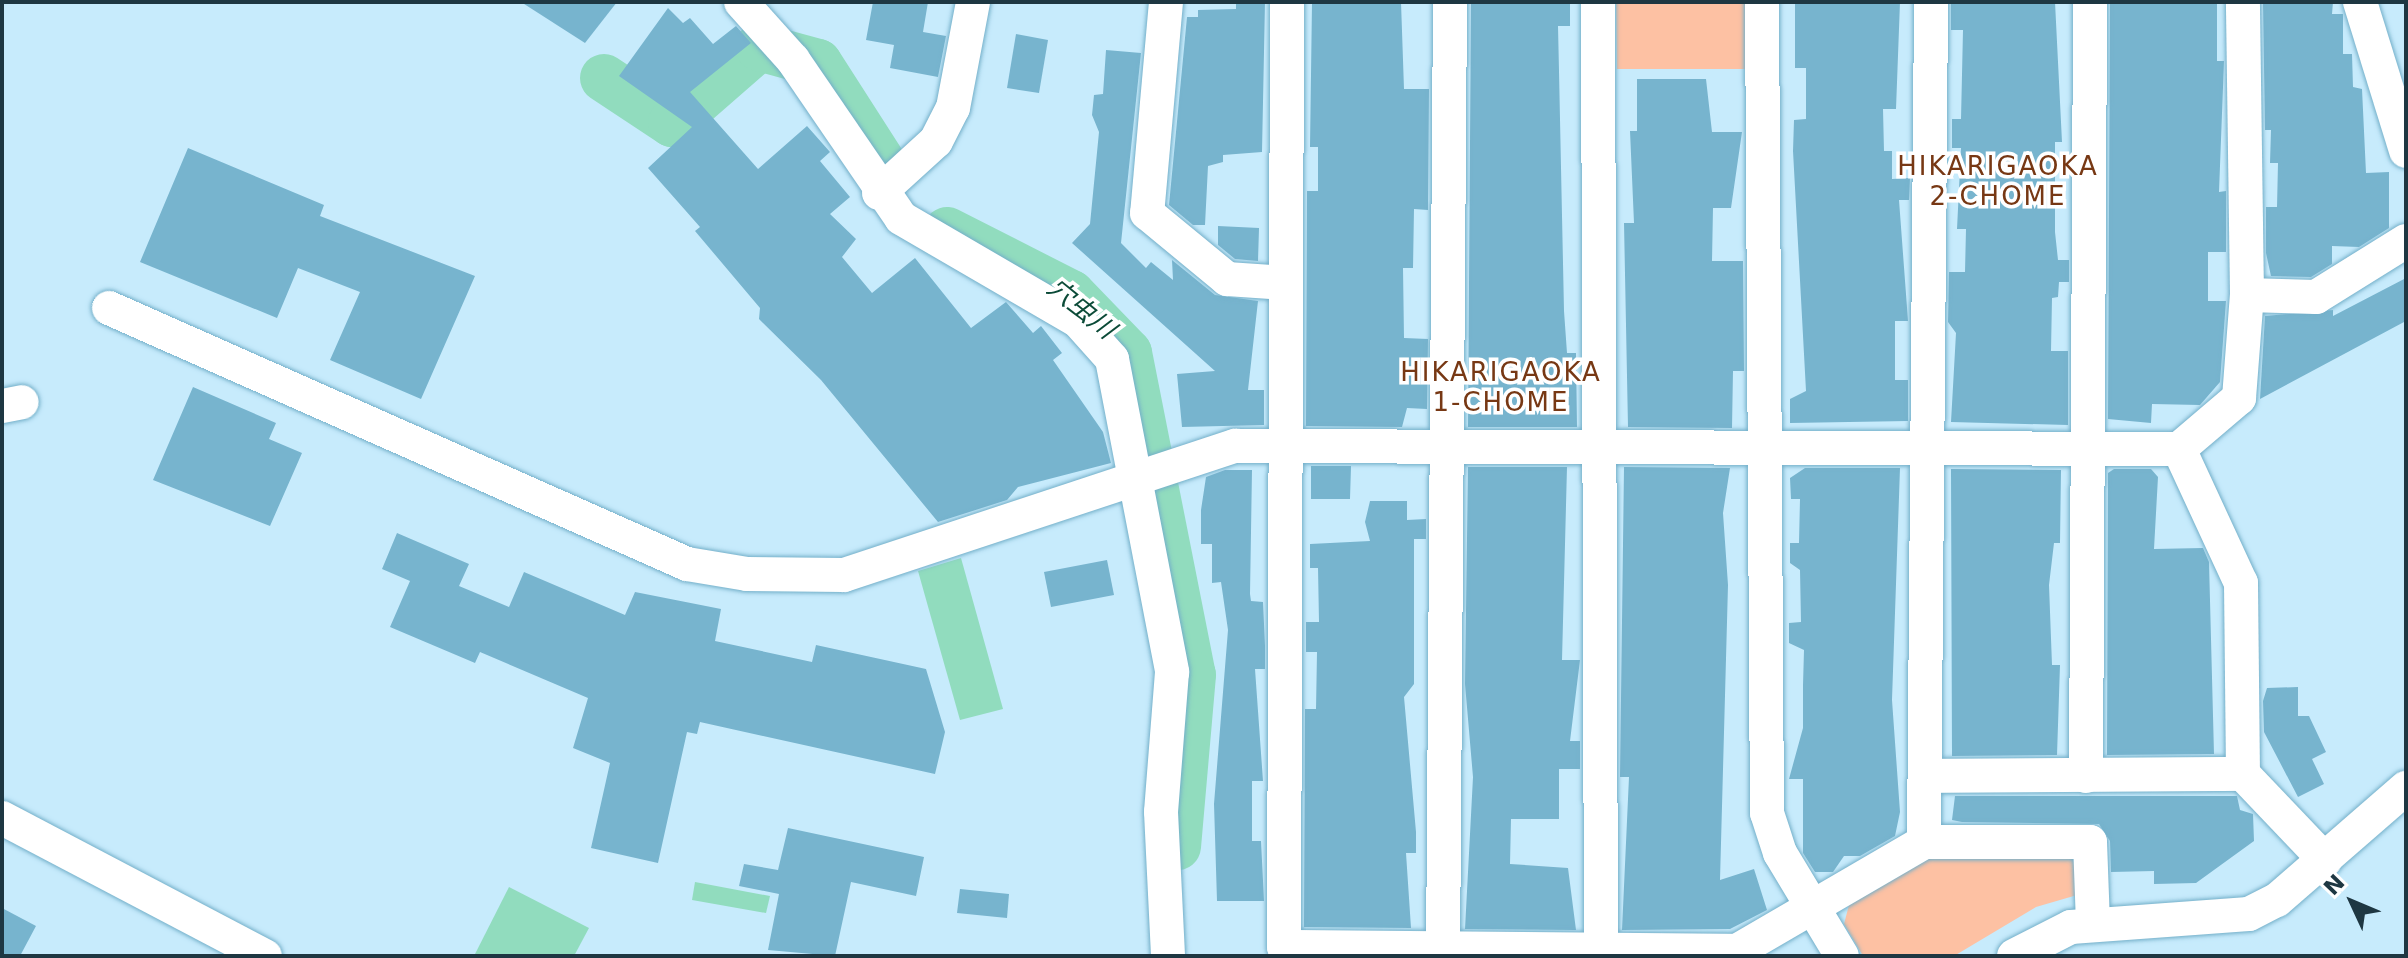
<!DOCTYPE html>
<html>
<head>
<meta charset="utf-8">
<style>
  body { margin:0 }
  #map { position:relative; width:2408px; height:958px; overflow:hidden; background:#c7ebfc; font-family:"DejaVu Sans","Noto Sans JP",sans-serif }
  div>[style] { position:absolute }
  .green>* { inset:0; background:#fdc1a3 }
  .water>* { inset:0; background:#91dcbe }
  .river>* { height:48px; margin:-24px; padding:0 24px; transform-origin:24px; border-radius:24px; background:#91dcbe }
  .building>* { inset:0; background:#77b4ce }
  .roads { filter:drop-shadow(0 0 2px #73afc9) drop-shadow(0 0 2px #73afc9) }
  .minor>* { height:34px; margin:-17px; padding:0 17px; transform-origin:17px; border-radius:17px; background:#fff }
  span { translate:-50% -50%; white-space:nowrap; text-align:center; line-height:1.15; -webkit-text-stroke:7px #fff; paint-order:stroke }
  .neighbourhood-label { font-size:26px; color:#773814; letter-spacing:2px }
  .water-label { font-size:26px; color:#0c4b38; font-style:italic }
  .frame { position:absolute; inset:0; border:4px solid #1e3742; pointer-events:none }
  .north { position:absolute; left:2312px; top:862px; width:80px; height:80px; -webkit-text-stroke:6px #fff; paint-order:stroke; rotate:314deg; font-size:22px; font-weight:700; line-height:32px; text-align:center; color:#1e3742 }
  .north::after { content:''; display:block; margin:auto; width:28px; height:36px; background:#1e3742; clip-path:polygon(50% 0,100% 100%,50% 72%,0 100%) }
</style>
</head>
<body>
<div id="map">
  <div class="green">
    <i style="clip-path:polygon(1616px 2px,1747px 2px,1747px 69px,1617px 69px)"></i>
    <i style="clip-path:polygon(2083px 846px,2084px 893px,2036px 907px,1954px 956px,1863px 956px,1844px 924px,1849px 905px,1939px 849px)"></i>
  </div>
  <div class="water">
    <i style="clip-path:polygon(961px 558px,1003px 709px,960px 720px,918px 571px)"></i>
    <i style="clip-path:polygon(695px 882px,770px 896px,766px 913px,692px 900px)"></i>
    <i style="clip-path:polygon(509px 887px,589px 928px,574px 956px,474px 956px)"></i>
  </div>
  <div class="river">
    <i style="left:604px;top:78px;width:82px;rotate:33.5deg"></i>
    <i style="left:672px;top:123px;width:116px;rotate:-41.1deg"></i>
    <i style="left:759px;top:47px;width:61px;rotate:15.2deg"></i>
    <i style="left:818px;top:63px;width:130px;rotate:57.3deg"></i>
    <i style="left:947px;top:231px;width:139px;rotate:26.9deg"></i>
    <i style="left:1071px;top:294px;width:82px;rotate:46deg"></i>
    <i style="left:1128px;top:353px;width:328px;rotate:78.8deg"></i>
    <i style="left:1192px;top:675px;width:172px;rotate:95deg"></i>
  </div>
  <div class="building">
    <i style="clip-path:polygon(521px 2px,617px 2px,585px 43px)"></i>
    <i style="clip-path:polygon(873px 2px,928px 2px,923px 32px,946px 36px,938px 77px,890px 68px,894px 45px,866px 40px)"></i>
    <i style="clip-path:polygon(1236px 2px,1265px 2px,1262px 152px,1223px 155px,1223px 162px,1208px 166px,1205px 225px,1193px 225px,1169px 205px,1187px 17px,1198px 17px,1198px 10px,1236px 9px)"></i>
    <i style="clip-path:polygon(1312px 2px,1401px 2px,1404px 89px,1429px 89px,1428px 210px,1414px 209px,1413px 268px,1403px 268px,1404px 338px,1428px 339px,1427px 409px,1407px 408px,1402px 427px,1306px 426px,1307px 191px,1318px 191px,1318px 147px,1310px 147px)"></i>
    <i style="clip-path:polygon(1471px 2px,1570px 2px,1570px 26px,1558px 26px,1559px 71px,1564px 311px,1567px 353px,1576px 353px,1577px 427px,1468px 427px)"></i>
    <i style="clip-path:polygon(1900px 2px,1896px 109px,1883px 109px,1884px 151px,1892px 151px,1892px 179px,1910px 178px,1909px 200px,1899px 200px,1908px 321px,1895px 321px,1895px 380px,1908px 380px,1908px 421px,1790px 423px,1790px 399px,1806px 391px,1793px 151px,1794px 120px,1806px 119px,1806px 68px,1795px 68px,1795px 4px)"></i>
    <i style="clip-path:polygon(1951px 2px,2055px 2px,2062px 142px,2055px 142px,2055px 232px,2058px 260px,2069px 260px,2069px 282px,2059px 282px,2058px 297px,2052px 298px,2051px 351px,2068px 351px,2068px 425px,1951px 422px,1956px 333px,1948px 322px,1949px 272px,1965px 272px,1966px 229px,1957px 229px,1961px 148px,1952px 148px,1952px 119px,1961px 119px,1963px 30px,1951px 30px)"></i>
    <i style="clip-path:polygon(2110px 2px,2217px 2px,2217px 61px,2224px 61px,2219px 192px,2226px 191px,2226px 252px,2208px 252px,2208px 301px,2226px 301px,2220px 382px,2200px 405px,2152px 404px,2151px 423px,2108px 419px)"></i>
    <i style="clip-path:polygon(2263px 2px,2333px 2px,2332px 14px,2343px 14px,2343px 54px,2352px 54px,2353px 87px,2362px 89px,2366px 173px,2389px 172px,2389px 228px,2359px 247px,2332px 246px,2332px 264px,2311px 277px,2271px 276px,2266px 253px,2266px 207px,2277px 207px,2278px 163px,2270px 163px,2271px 130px,2265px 130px)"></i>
    <i style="clip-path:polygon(668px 8px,683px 23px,690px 18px,713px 44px,736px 26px,751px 43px,690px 92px,758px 169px,807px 126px,830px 152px,820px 161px,850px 197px,830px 214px,856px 239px,842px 257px,872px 293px,915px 258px,971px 328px,1006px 302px,1033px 333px,1041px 326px,1062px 353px,1053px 360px,1103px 432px,1111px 463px,1018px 487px,1007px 500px,938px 522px,821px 380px,759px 319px,760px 308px,695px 231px,700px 227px,648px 168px,692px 127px,619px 76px)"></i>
    <i style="clip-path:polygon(1016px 34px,1048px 40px,1039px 93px,1007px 88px)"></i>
    <i style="clip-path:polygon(1106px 50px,1141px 53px,1121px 243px,1146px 268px,1151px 262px,1173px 280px,1172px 260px,1215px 295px,1258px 301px,1248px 390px,1264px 390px,1264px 425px,1182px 427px,1177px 374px,1215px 371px,1072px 243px,1090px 224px,1099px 132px,1092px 115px,1094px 95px,1103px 94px)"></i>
    <i style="clip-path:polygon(1637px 79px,1706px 79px,1712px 132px,1742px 132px,1731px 208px,1713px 208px,1712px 261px,1743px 261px,1744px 371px,1733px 371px,1732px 428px,1628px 427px,1624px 223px,1634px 223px,1630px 131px,1637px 131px)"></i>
    <i style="clip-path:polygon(188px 148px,324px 205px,320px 216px,475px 276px,421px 399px,330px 360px,360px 292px,298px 268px,277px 318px,140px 262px)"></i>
    <i style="clip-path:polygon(1218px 226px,1259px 228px,1258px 261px,1235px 259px,1218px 245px)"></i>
    <i style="clip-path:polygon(2406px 278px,2404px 322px,2260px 399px,2265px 316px,2333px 310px,2333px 316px)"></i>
    <i style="clip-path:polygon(193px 387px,276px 423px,269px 439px,302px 453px,270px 526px,153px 480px)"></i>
    <i style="clip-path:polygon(1311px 466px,1351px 466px,1350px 499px,1311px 499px)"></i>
    <i style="clip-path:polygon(1468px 467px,1567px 467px,1562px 660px,1580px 660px,1570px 741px,1580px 741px,1580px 769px,1559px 769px,1559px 819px,1511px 819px,1510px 864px,1568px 868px,1576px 930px,1465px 929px,1473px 777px,1465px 684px)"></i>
    <i style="clip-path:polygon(1624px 467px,1730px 468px,1723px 513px,1728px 585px,1720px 880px,1754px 869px,1767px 910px,1730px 929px,1622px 930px,1629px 777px,1620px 777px)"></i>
    <i style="clip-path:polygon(1805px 468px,1900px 468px,1892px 700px,1900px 812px,1895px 836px,1860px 856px,1844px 856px,1833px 872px,1815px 872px,1803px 853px,1803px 779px,1789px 779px,1803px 728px,1803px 685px,1804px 650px,1789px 643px,1789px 623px,1801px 622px,1800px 570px,1790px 563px,1790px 543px,1799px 543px,1800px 499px,1791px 499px,1790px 478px)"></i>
    <i style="clip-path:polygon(1951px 469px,2061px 470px,2060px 543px,2054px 543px,2049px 585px,2052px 665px,2060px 665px,2057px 755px,1952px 756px)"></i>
    <i style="clip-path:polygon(2114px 469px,2151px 469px,2158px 477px,2154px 549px,2203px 548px,2209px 562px,2214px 754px,2107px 755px,2108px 473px)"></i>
    <i style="clip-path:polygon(1225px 470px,1252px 470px,1250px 594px,1251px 601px,1263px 602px,1265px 646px,1265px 669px,1255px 669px,1263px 781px,1252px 781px,1252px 841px,1261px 841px,1264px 901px,1217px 901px,1214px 804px,1228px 630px,1221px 582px,1212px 583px,1212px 544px,1201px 544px,1201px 510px,1206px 477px)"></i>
    <i style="clip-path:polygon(1370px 501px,1407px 501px,1407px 520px,1426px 519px,1426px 539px,1414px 539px,1414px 684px,1404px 697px,1416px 832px,1416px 853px,1406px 853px,1411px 928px,1304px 927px,1305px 709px,1316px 709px,1317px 652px,1306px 652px,1306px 622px,1319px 622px,1318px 568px,1310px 568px,1310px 544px,1370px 541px,1365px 522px)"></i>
    <i style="clip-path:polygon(397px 533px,469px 564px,459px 586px,509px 607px,524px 572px,625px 615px,635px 592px,721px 609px,715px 641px,812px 662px,816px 645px,926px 669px,945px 732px,935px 774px,700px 722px,697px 734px,687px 732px,658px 863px,591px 848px,610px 763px,573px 748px,588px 698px,480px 652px,475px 663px,390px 627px,410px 581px,382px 569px)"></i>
    <i style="clip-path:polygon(1107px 560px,1114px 595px,1051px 607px,1044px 572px)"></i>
    <i style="clip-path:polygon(2298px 687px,2298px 716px,2309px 716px,2326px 752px,2312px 759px,2324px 784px,2298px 797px,2264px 732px,2263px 701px,2267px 688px)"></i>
    <i style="clip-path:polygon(1955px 796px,2237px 796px,2240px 810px,2253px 814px,2254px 841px,2196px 883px,2154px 884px,2154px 871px,2111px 872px,2110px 841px,2099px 824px,1962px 822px,1952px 820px)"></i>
    <i style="clip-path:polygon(788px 828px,924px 857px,916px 896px,851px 882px,835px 956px,768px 950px,779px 894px,739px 886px,744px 864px,778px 870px)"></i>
    <i style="clip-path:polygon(960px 889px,1009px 894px,1007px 918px,957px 913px)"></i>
    <i style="clip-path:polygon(2px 908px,36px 926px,20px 956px,2px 956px)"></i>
  </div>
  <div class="roads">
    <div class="minor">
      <i style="left:741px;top:2px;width:78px;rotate:48.1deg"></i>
      <i style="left:793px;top:60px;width:191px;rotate:55.6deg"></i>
      <i style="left:901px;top:218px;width:205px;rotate:30.2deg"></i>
      <i style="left:1078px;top:321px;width:51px;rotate:48.2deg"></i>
      <i style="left:1112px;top:359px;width:319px;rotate:79.1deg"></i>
      <i style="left:1172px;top:672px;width:140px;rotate:94.5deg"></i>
      <i style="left:1161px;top:812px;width:144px;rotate:87.2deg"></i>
      <i style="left:1166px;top:2px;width:212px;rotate:95.1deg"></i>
      <i style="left:1147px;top:213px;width:104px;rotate:39.5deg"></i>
      <i style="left:1227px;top:279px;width:59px;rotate:3.9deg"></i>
      <i style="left:1287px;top:2px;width:945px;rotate:90.18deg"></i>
      <i style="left:1284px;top:947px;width:453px;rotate:0.5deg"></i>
      <i style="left:1737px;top:951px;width:216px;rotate:-30.2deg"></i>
      <i style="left:1924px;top:842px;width:840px;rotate:-89.52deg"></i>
      <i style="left:1598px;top:2px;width:947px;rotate:89.82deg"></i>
      <i style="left:1762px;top:2px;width:811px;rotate:89.65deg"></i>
      <i style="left:1767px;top:813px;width:42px;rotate:72deg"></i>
      <i style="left:1780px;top:853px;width:120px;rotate:59deg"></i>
      <i style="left:2360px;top:2px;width:156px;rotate:72.8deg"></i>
      <i style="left:879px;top:193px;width:77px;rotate:-42.4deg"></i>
      <i style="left:936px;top:141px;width:37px;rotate:-63deg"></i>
      <i style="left:953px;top:108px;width:108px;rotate:-79.3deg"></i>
      <i style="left:2247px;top:295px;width:69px;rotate:1.7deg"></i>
      <i style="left:2316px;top:297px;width:106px;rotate:-31.9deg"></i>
      <i style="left:109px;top:308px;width:632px;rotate:23.89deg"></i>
      <i style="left:687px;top:564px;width:61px;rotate:9.5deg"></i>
      <i style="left:747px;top:574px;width:97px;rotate:0.6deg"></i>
      <i style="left:844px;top:575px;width:412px;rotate:-18.3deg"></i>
      <i style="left:1235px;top:446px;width:944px;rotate:0.18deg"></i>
      <i style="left:2179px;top:449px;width:79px;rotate:-40.4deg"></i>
      <i style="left:2239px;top:398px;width:103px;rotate:-85.6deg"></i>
      <i style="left:2247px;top:295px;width:293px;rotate:-90.8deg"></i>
      <i style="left:2px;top:406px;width:20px;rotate:-11deg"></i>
      <i style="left:2179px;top:449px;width:148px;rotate:65.2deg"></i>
      <i style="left:2241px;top:583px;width:191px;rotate:89.4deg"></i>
      <i style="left:2243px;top:774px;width:119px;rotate:46.4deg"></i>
      <i style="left:1927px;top:776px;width:316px;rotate:-0.4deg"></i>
      <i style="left:2086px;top:776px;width:774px;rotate:-89.7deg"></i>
      <i style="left:2px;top:818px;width:297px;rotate:27.7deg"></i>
      <i style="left:1924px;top:842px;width:166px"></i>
      <i style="left:2090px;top:842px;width:82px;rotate:87.9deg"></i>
      <i style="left:1443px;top:956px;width:954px;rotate:-89.58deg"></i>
      <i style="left:2014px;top:956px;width:64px;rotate:-27deg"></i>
      <i style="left:2071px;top:927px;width:178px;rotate:-4.2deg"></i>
      <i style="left:2249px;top:914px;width:31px;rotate:-27deg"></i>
      <i style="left:2277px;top:900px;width:171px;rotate:-41deg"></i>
    </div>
  </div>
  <div class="neighbourhood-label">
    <span style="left:1998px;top:182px">HIKARIGAOKA<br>2-CHOME</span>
    <span style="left:1501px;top:388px">HIKARIGAOKA<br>1-CHOME</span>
  </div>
  <div class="water-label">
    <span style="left:1081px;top:309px;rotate:39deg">穴虫川</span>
  </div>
  <div class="frame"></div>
  <div class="north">N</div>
</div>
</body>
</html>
